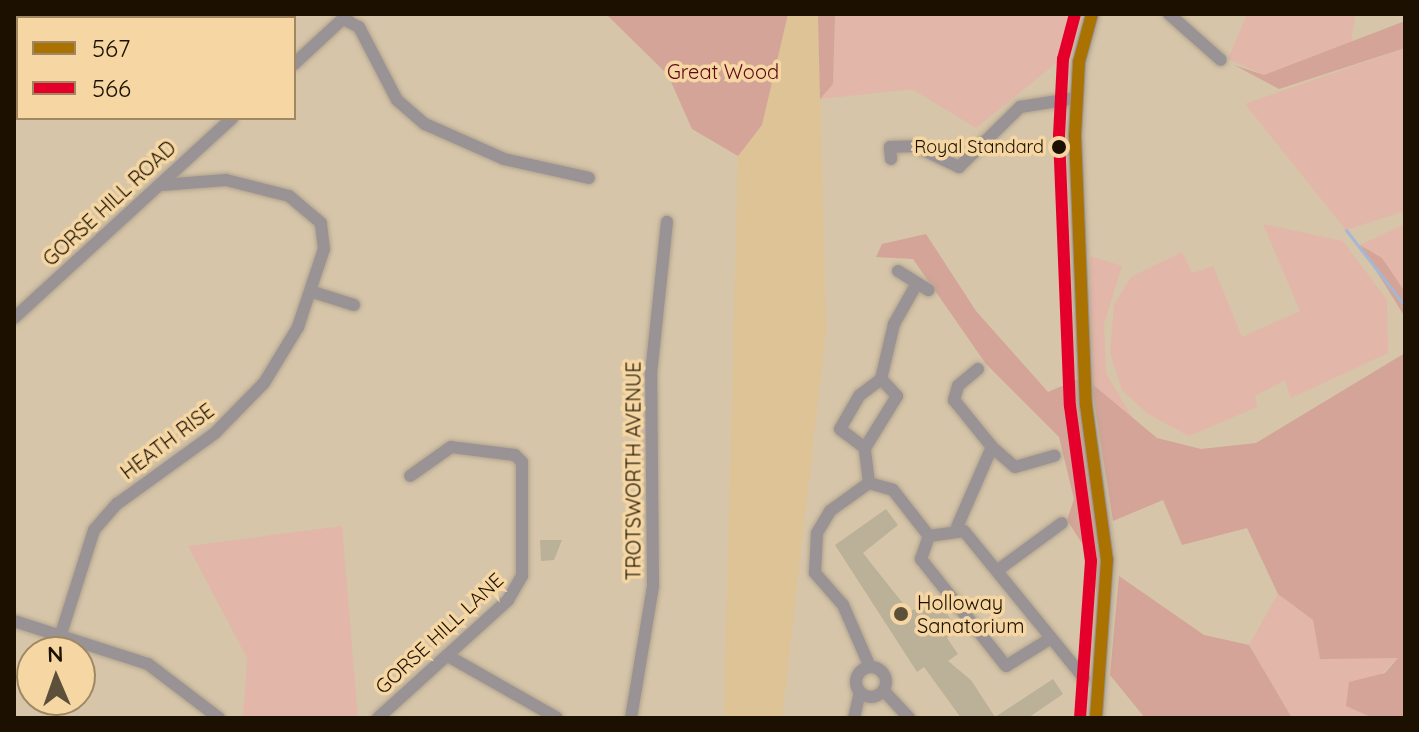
<!DOCTYPE html>
<html>
<head>
<meta charset="utf-8">
<style>
  body { margin:0 }
  #map { position:relative; width:1419px; height:732px; overflow:hidden; background:#d6c5a9; font-family:Quicksand,sans-serif }
  div>[style] { position:absolute }
  .built>* { inset:0; background:#dec396 }
  .green>* { inset:0; background:#e2b6a9 }
  .forest>* { inset:0; background:#d3a497 }
  .stream>* { height:3px; margin:-1.5px; padding:0 1.5px; transform-origin:1.5px; border-radius:1.5px; background:#a4b7d5 }
  .building>* { inset:0; background:#bbb199 }
  .roads { filter:drop-shadow(0 0 2px #b1a48e) drop-shadow(0 0 2px #b1a48e) }
  .minor>* { height:12px; margin:-6px; padding:0 6px; transform-origin:6px; border-radius:6px; background:#9a9395 }
  .minor>.ring { margin:-6px; padding:0; box-sizing:content-box; background:none; border:12px solid #9a9395; border-radius:50% }
  .tertiary>* { height:14px; margin:-7px; padding:0 7px; transform-origin:7px; border-radius:7px; background:#9a9395 }
  .bus-1>* { height:12px; margin:-6px; padding:0 6px; transform-origin:6px; border-radius:6px; background:#aa7200 }
  .bus-2>* { height:12px; margin:-6px; padding:0 6px; transform-origin:6px; border-radius:6px; background:#e4002b }
  .dots>* { width:22px; height:22px; translate:-50% -50%; box-sizing:border-box; border:4px solid #f6d7a3; border-radius:50% }
  span { translate:-50% -50%; white-space:nowrap; text-align:center; line-height:1.15; -webkit-text-stroke:7px #f6d7a3; paint-order:stroke }
  .bus-label { font-size:18px; color:#1c1100 }
  .right { translate:-100% -50%; text-align:right }
  .park-label { font-size:20px; color:#5f0716 }
  .street-label { font-size:20px; color:#1c1100 }
  .poi-label { font-size:20px; color:#1c1100 }
  .left { translate:0 -50%; text-align:left }
  .frame { position:absolute; inset:0; border:16px solid #1c1100; pointer-events:none }
  .legend { position:absolute; left:16px; top:16px; width:280px; height:104px; box-sizing:border-box; background:#f6d7a3; border:2px solid #9f8862; margin:0; padding:10px 14px; list-style:none; font-size:24px; color:#1c1100 }
  .legend li { display:flex; align-items:center; gap:16px; height:40px }
  .legend b { width:40px; border:2px solid #9f8862 }
  .north { position:absolute; left:16px; top:636px; width:80px; height:80px; box-sizing:border-box; background:#f6d7a3; border:2px solid #9f8862; border-radius:50%; rotate:358deg; font-size:22px; font-weight:700; line-height:32px; text-align:center; color:#1c1100 }
  .north::after { content:''; display:block; margin:auto; width:28px; height:36px; background:#5d503b; clip-path:polygon(50% 0,100% 100%,50% 72%,0 100%) }
</style>
</head>
<body>
<div id="map">
  <div class="built">
    <i style="clip-path:polygon(788px 14px,818px 14px,826px 331px,782px 718px,724px 718px,738px 156px,762px 125px)"></i>
  </div>
  <div class="green">
    <i style="clip-path:polygon(835px 14px,1082px 14px,1072px 50px,976px 128px,912px 89px,820px 99px,833px 84px)"></i>
    <i style="clip-path:polygon(1247px 14px,1355px 14px,1351px 43px,1264px 75px,1228px 59px)"></i>
    <i style="clip-path:polygon(1405px 48px,1405px 211px,1346px 230px,1245px 104px)"></i>
    <i style="clip-path:polygon(1263px 224px,1343px 241px,1387px 300px,1388px 353px,1291px 398px,1285px 380px,1255px 396px,1257px 407px,1189px 436px,1148px 414px,1122px 390px,1110px 353px,1114px 305px,1131px 277px,1182px 252px,1192px 273px,1213px 266px,1242px 337px,1300px 311px)"></i>
    <i style="clip-path:polygon(1405px 224px,1405px 293px,1382px 258px,1360px 245px)"></i>
    <i style="clip-path:polygon(1090px 256px,1122px 266px,1104px 324px,1106px 373px,1136px 424px,1091px 383px)"></i>
    <i style="clip-path:polygon(342px 526px,358px 718px,243px 718px,247px 658px,188px 546px)"></i>
    <i style="clip-path:polygon(1278px 594px,1313px 620px,1399px 657px,1347px 706px,1373px 718px,1292px 718px,1249px 645px)"></i>
  </div>
  <div class="forest">
    <i style="clip-path:polygon(606px 14px,788px 14px,762px 125px,738px 156px,692px 129px,668px 75px)"></i>
    <i style="clip-path:polygon(818px 14px,835px 14px,833px 84px,820px 99px)"></i>
    <i style="clip-path:polygon(1405px 21px,1405px 48px,1279px 89px,1234px 65px,1264px 75px)"></i>
    <i style="clip-path:polygon(926px 234px,976px 311px,1048px 392px,1078px 379px,1102px 555px,1102px 616px,1087px 551px,1067px 520px,1074px 499px,1059px 437px,986px 364px,913px 259px,876px 257px,882px 244px)"></i>
    <i style="clip-path:polygon(1360px 245px,1382px 258px,1405px 292px,1405px 317px)"></i>
    <i style="clip-path:polygon(1405px 353px,1405px 718px,1373px 718px,1346px 706px,1349px 682px,1385px 673px,1398px 658px,1320px 659px,1313px 620px,1278px 594px,1247px 528px,1182px 545px,1163px 500px,1113px 521px,1091px 383px,1157px 438px,1201px 449px,1256px 443px)"></i>
    <i style="clip-path:polygon(1119px 576px,1204px 635px,1249px 645px,1292px 718px,1145px 718px,1110px 675px)"></i>
  </div>
  <div class="stream">
    <i style="left:1346px;top:230px;width:96px;rotate:52.2deg"></i>
  </div>
  <div class="building">
    <i style="clip-path:polygon(886px 509px,898px 525px,863px 553px,909px 611px,939px 602px,958px 630px,947px 638px,958px 654px,948px 661px,971px 680px,995px 717px,1053px 679px,1063px 694px,1028px 718px,961px 718px,924px 667px,917px 672px,835px 545px)"></i>
    <i style="clip-path:polygon(540px 540px,562px 540px,554px 560px,541px 561px)"></i>
  </div>
  <div class="roads">
    <div class="minor">
      <i style="left:1169px;top:14px;width:69px;rotate:41.5deg"></i>
      <i style="left:345px;top:20px;width:16px;rotate:27deg"></i>
      <i style="left:359px;top:27px;width:82px;rotate:62.5deg"></i>
      <i style="left:397px;top:100px;width:37px;rotate:41deg"></i>
      <i style="left:425px;top:124px;width:86px;rotate:23.9deg"></i>
      <i style="left:504px;top:159px;width:87px;rotate:12.6deg"></i>
      <i style="left:294px;top:64px;width:72px;rotate:-42.8deg"></i>
      <i style="left:891px;top:159px;width:12px;rotate:-95deg"></i>
      <i style="left:890px;top:147px;width:25px;rotate:-2deg"></i>
      <i style="left:915px;top:146px;width:49px;rotate:25.5deg"></i>
      <i style="left:959px;top:167px;width:86px;rotate:-44.5deg"></i>
      <i style="left:1020px;top:107px;width:58px;rotate:-9deg"></i>
      <i style="left:898px;top:271px;width:36px;rotate:32deg"></i>
      <i style="left:313px;top:292px;width:43px;rotate:17.6deg"></i>
      <i style="left:14px;top:318px;width:296px;rotate:-42.5deg"></i>
      <i style="left:978px;top:369px;width:26px;rotate:140deg"></i>
      <i style="left:958px;top:386px;width:15px;rotate:106deg"></i>
      <i style="left:954px;top:400px;width:60px;rotate:51deg"></i>
      <i style="left:992px;top:447px;width:30px;rotate:41deg"></i>
      <i style="left:1015px;top:467px;width:41px;rotate:-15.8deg"></i>
      <i style="left:865px;top:448px;width:61px;rotate:-58.4deg"></i>
      <i style="left:897px;top:396px;width:23px;rotate:-133deg"></i>
      <i style="left:869px;top:483px;width:35px;rotate:-97deg"></i>
      <i style="left:865px;top:448px;width:31px;rotate:-143deg"></i>
      <i style="left:840px;top:429px;width:39px;rotate:-60deg"></i>
      <i style="left:860px;top:395px;width:26px;rotate:-37deg"></i>
      <i style="left:881px;top:379px;width:57px;rotate:-76.7deg"></i>
      <i style="left:894px;top:324px;width:45px;rotate:-60.6deg"></i>
      <i style="left:957px;top:527px;width:87px;rotate:-66.4deg"></i>
      <i style="left:998px;top:570px;width:79px;rotate:-36.3deg"></i>
      <i style="left:14px;top:621px;width:141px;rotate:17.8deg"></i>
      <i style="left:148px;top:664px;width:89px;rotate:37.3deg"></i>
      <i style="left:61px;top:634px;width:109px;rotate:-72.4deg"></i>
      <i style="left:94px;top:530px;width:35px;rotate:-49deg"></i>
      <i style="left:117px;top:504px;width:121px;rotate:-35.9deg"></i>
      <i style="left:215px;top:433px;width:70px;rotate:-45.6deg"></i>
      <i style="left:264px;top:383px;width:66px;rotate:-58.7deg"></i>
      <i style="left:298px;top:327px;width:82px;rotate:-71.6deg"></i>
      <i style="left:324px;top:249px;width:26px;rotate:-97deg"></i>
      <i style="left:321px;top:223px;width:42px;rotate:-139.8deg"></i>
      <i style="left:289px;top:196px;width:65px;rotate:-165.7deg"></i>
      <i style="left:226px;top:180px;width:65px;rotate:175.6deg"></i>
      <i style="left:1048px;top:640px;width:49px;rotate:148.2deg"></i>
      <i style="left:1006px;top:666px;width:137px;rotate:-128.5deg"></i>
      <i style="left:921px;top:559px;width:24px;rotate:-71deg"></i>
      <i style="left:929px;top:536px;width:35px;rotate:-8deg"></i>
      <i style="left:964px;top:531px;width:190px;rotate:50.8deg"></i>
      <i style="left:448px;top:656px;width:125px;rotate:29.6deg"></i>
      <i style="left:870px;top:667px;width:68px;rotate:-113.5deg"></i>
      <i style="left:843px;top:605px;width:43px;rotate:-131.2deg"></i>
      <i style="left:815px;top:573px;width:40px;rotate:-87.1deg"></i>
      <i style="left:817px;top:533px;width:26px;rotate:-59deg"></i>
      <i style="left:830px;top:511px;width:48px;rotate:-35.7deg"></i>
      <i style="left:869px;top:483px;width:25px;rotate:16deg"></i>
      <i style="left:893px;top:490px;width:58px;rotate:52deg"></i>
      <i class="ring" style="left:856px;top:667px;width:18px;height:18px"></i>
      <i style="left:884px;top:691px;width:37px;rotate:47deg"></i>
      <i style="left:378px;top:718px;width:176px;rotate:-42.2deg"></i>
      <i style="left:508px;top:600px;width:28px;rotate:-60deg"></i>
      <i style="left:522px;top:576px;width:114px;rotate:-90deg"></i>
      <i style="left:522px;top:462px;width:10px;rotate:-135deg"></i>
      <i style="left:515px;top:455px;width:64px;rotate:-172.9deg"></i>
      <i style="left:451px;top:447px;width:50px;rotate:144.7deg"></i>
      <i style="left:631px;top:718px;width:134px;rotate:-80.5deg"></i>
      <i style="left:653px;top:586px;width:212px;rotate:-90.5deg"></i>
      <i style="left:651px;top:374px;width:153px;rotate:-84deg"></i>
      <i style="left:854px;top:718px;width:27px;rotate:-77deg"></i>
    </div>
    <div class="tertiary">
      <i style="left:1092px;top:14px;width:50px;rotate:105.2deg"></i>
      <i style="left:1079px;top:62px;width:73px;rotate:93.1deg"></i>
      <i style="left:1075px;top:135px;width:270px;rotate:87.7deg"></i>
      <i style="left:1086px;top:405px;width:156px;rotate:82.3deg"></i>
      <i style="left:1107px;top:560px;width:158px;rotate:94deg"></i>
    </div>
  </div>
  <div class="bus-1">
    <i style="left:1092px;top:14px;width:50px;rotate:105.2deg"></i>
    <i style="left:1079px;top:62px;width:73px;rotate:93.1deg"></i>
    <i style="left:1075px;top:135px;width:270px;rotate:87.7deg"></i>
    <i style="left:1086px;top:405px;width:156px;rotate:82.3deg"></i>
    <i style="left:1107px;top:560px;width:158px;rotate:94deg"></i>
  </div>
  <div class="bus-2">
    <i style="left:1075px;top:14px;width:47px;rotate:104.9deg"></i>
    <i style="left:1063px;top:59px;width:77px;rotate:93deg"></i>
    <i style="left:1059px;top:136px;width:270px;rotate:87.7deg"></i>
    <i style="left:1070px;top:406px;width:156px;rotate:82.3deg"></i>
    <i style="left:1091px;top:561px;width:156px;rotate:94deg"></i>
  </div>
  <div class="dots">
    <i style="left:1059px;top:147px;background:#1c1100"></i>
    <i style="left:901px;top:614px;background:#5d503b"></i>
  </div>
  <div class="bus-label">
    <span class="right" style="left:1044px;top:147px">Royal Standard</span>
  </div>
  <div class="park-label">
    <span style="left:723px;top:71px">Great Wood</span>
  </div>
  <div class="street-label">
    <span style="left:109px;top:203px;rotate:-43deg">GORSE HILL ROAD</span>
    <span style="left:167px;top:441px;rotate:-37deg">HEATH RISE</span>
    <span style="left:633px;top:471px;rotate:-90deg">TROTSWORTH AVENUE</span>
    <span style="left:439px;top:633px;rotate:-43deg">GORSE HILL LANE</span>
  </div>
  <div class="poi-label">
    <span class="left" style="left:917px;top:614px">Holloway<br>Sanatorium</span>
  </div>
  <div class="frame"></div>
  <ul class="legend">
  <li><b style="height:10px;background:#aa7200"></b>567</li>
  <li><b style="height:10px;background:#e4002b"></b>566</li>
  </ul>
  <div class="north">N</div>
</div>
</body>
</html>
